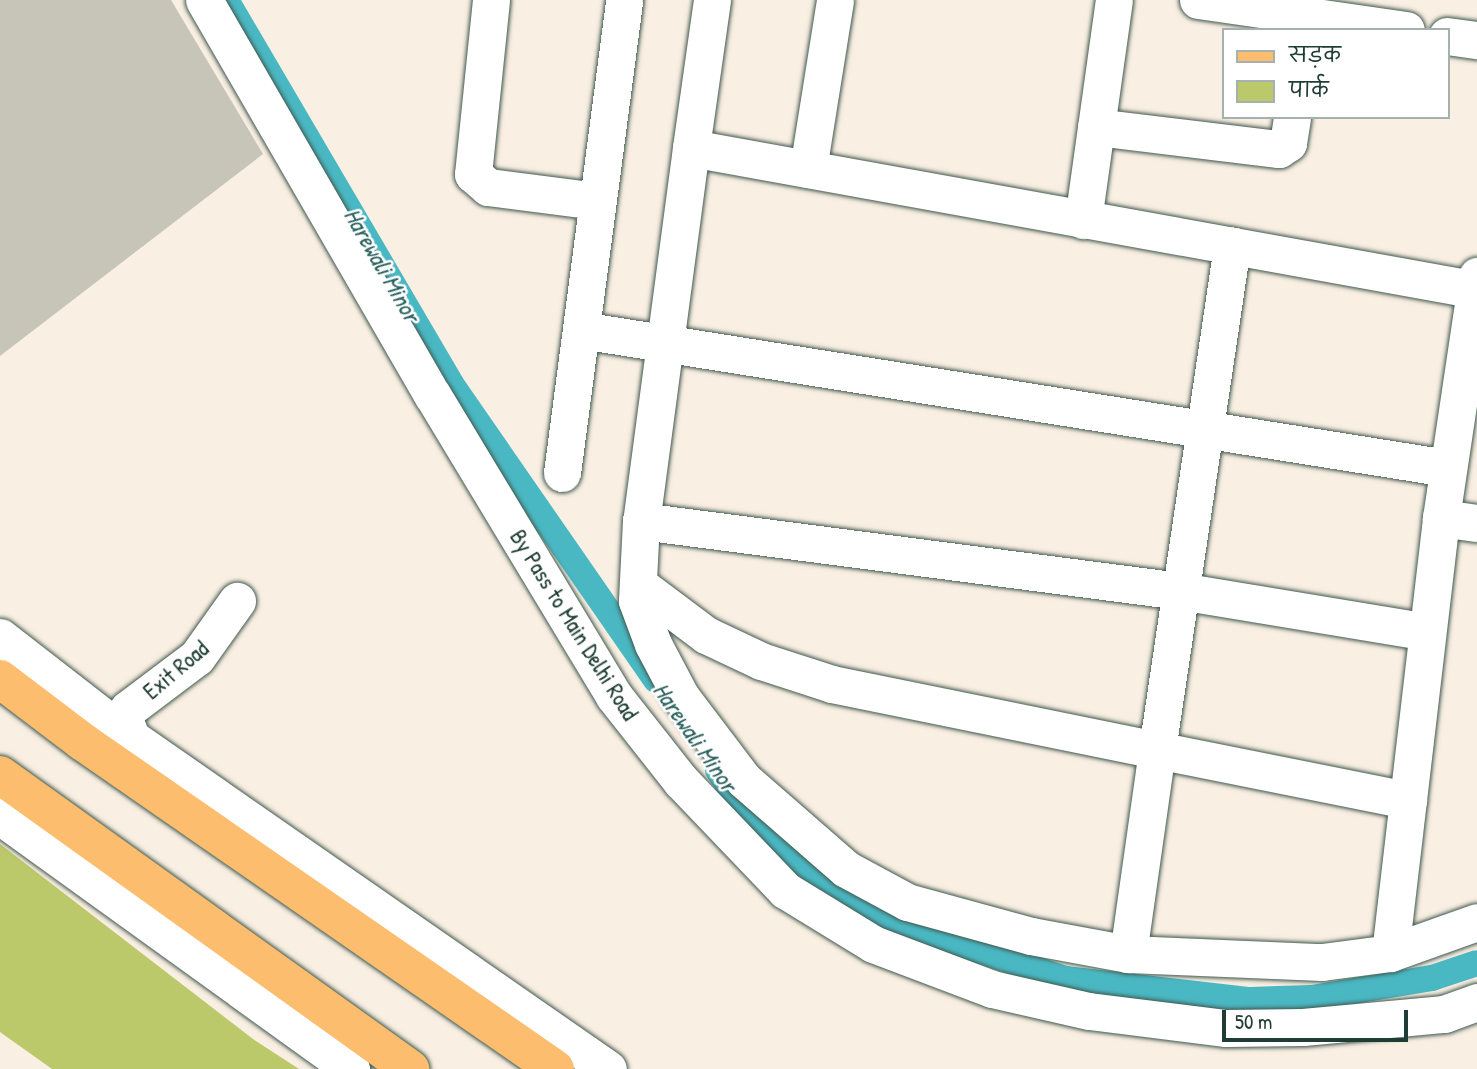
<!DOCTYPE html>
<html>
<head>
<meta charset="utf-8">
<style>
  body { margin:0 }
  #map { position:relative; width:1477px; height:1069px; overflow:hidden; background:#f9efe2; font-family:"Patrick Hand","Playpen Sans Deva",sans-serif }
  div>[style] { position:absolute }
  .industrial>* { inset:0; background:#c7c4b8 }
  .green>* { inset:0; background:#bcc96a }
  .canal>* { height:26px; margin:-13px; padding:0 13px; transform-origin:13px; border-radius:13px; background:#4ab8c3 }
  .roads { filter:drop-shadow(0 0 2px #40584e) drop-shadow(0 0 2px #40584e) }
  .minor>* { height:37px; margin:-18.5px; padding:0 18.5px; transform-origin:18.5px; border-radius:18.5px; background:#fff }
  .major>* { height:38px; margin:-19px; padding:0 19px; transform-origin:19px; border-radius:19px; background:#fcbd6f }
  span { translate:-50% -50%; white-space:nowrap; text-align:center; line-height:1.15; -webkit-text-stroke:5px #fff; paint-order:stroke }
  .street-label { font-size:23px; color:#1f3d34 }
  .water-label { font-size:24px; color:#2c625f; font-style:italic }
  .legend { position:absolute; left:1222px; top:28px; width:228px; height:91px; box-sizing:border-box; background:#fff; border:2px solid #a5b1ae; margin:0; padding:9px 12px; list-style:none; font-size:21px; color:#1f3d34 }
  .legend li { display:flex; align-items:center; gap:14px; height:35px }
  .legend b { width:35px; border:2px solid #a5b1ae }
  .scale { position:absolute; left:1222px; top:1010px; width:186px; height:32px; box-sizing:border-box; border:4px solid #1f3d34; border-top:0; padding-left:9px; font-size:21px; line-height:24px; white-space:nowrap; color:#1f3d34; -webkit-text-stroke:5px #fff; paint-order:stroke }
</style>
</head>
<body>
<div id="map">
  <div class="industrial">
    <i style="clip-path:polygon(0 0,171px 0,263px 154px,0 356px)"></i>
  </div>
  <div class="green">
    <i style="clip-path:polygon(0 844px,253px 1039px,299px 1069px,52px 1069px,0 1032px)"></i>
  </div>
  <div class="canal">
    <i style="left:226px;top:0;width:445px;rotate:59.6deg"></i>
    <i style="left:451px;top:384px;width:360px;rotate:55.3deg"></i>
    <i style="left:718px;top:770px;width:47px;rotate:55.3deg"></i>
    <i style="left:745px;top:809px;width:74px;rotate:47.2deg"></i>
    <i style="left:795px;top:863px;width:57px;rotate:35.7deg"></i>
    <i style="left:841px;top:896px;width:60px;rotate:26.6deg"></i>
    <i style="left:895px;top:923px;width:179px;rotate:18.2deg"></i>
    <i style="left:1065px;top:979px;width:186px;rotate:6.5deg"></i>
    <i style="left:1250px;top:1000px;width:62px;rotate:-1.8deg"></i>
    <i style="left:1312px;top:998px;width:122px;rotate:-9.5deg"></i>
    <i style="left:1432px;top:978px;width:47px;rotate:-18.4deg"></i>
  </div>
  <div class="roads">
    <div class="minor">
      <i style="left:204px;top:0;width:457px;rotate:60deg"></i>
      <i style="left:433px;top:396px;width:350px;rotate:58.9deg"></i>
      <i style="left:614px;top:696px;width:108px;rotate:51.8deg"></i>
      <i style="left:681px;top:781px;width:151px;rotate:46.3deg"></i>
      <i style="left:785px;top:890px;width:103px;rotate:31.5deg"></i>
      <i style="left:873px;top:944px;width:127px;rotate:20.7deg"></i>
      <i style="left:992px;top:989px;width:99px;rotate:12.8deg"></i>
      <i style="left:1089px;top:1011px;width:138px;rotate:7.1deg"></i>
      <i style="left:1226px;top:1028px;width:77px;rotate:-0.7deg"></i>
      <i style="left:1303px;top:1027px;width:142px;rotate:-5.3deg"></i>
      <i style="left:1444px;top:1014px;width:35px;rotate:-20deg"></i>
      <i style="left:491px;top:0;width:175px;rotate:95.9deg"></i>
      <i style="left:473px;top:174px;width:20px;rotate:41deg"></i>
      <i style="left:488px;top:187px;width:110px;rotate:7.3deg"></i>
      <i style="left:712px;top:0;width:149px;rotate:98.1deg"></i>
      <i style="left:691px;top:148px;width:799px;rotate:10.24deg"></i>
      <i style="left:1198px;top:0;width:210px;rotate:8.2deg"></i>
      <i style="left:1447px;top:36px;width:30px;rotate:8deg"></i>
      <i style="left:1096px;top:127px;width:184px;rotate:6.9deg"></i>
      <i style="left:1279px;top:149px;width:11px;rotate:-34deg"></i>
      <i style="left:1288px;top:143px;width:26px;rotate:-81deg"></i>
      <i style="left:691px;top:148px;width:376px;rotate:97.6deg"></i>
      <i style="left:641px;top:521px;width:80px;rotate:92.9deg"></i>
      <i style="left:637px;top:601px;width:46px;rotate:69.6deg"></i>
      <i style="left:653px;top:644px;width:60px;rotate:62.2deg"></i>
      <i style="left:681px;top:697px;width:104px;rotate:52.8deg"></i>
      <i style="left:744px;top:780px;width:135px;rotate:41.1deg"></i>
      <i style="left:846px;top:869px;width:69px;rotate:28.4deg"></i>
      <i style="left:907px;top:902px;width:129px;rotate:15.3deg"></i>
      <i style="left:1031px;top:936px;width:99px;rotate:10.5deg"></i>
      <i style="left:1128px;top:954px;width:194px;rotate:2.4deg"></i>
      <i style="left:1322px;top:962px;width:69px;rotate:-7.5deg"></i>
      <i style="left:1390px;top:953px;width:92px;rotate:-19.6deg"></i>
      <i style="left:808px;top:169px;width:171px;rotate:-80.9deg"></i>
      <i style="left:1083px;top:220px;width:222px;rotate:-82deg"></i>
      <i style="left:581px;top:330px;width:877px;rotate:9.05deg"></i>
      <i style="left:562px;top:473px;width:477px;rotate:-82.5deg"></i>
      <i style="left:1441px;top:518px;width:36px;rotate:8deg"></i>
      <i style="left:641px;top:521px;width:544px;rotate:7.4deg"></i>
      <i style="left:1180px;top:591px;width:250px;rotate:9.4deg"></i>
      <i style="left:638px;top:584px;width:85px;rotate:36.9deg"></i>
      <i style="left:706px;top:635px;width:61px;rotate:25.3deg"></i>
      <i style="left:761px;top:661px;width:75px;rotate:17.9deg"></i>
      <i style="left:832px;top:684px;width:332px;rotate:11.5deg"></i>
      <i style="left:1157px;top:750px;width:510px;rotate:-81.54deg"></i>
      <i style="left:0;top:637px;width:152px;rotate:37.8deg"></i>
      <i style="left:120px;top:730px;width:594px;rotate:34.79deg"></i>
      <i style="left:131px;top:737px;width:22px;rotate:-111deg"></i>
      <i style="left:123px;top:716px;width:9px;rotate:-54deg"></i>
      <i style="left:128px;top:709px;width:86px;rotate:-37deg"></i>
      <i style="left:197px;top:657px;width:69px;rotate:-54.5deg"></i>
      <i style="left:0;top:816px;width:433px;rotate:35.8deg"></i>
      <i style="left:1390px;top:953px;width:438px;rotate:-83.3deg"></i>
      <i style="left:1441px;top:518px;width:245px;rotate:-81.5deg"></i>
      <i style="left:1128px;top:954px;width:206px;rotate:-81.9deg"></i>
      <i style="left:1157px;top:750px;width:256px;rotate:11.3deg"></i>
    </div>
    <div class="major">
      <i style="left:0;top:679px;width:104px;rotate:37.2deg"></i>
      <i style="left:83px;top:742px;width:574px;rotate:34.71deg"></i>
      <i style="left:0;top:775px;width:505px;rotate:35.64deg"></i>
    </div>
  </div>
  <div class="street-label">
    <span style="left:574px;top:625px;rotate:58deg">By Pass to Main Delhi Road</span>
    <span style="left:176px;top:670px;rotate:-40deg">Exit Road</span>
  </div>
  <div class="water-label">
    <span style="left:382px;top:265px;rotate:60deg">Harewali Minor</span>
    <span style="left:695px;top:737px;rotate:55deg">Harewali Minor</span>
  </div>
  <ul class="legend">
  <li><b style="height:9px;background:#fcbd6f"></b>सड़क</li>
  <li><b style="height:19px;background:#bcc96a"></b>पार्क</li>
  </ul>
  <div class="scale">50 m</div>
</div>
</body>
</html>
